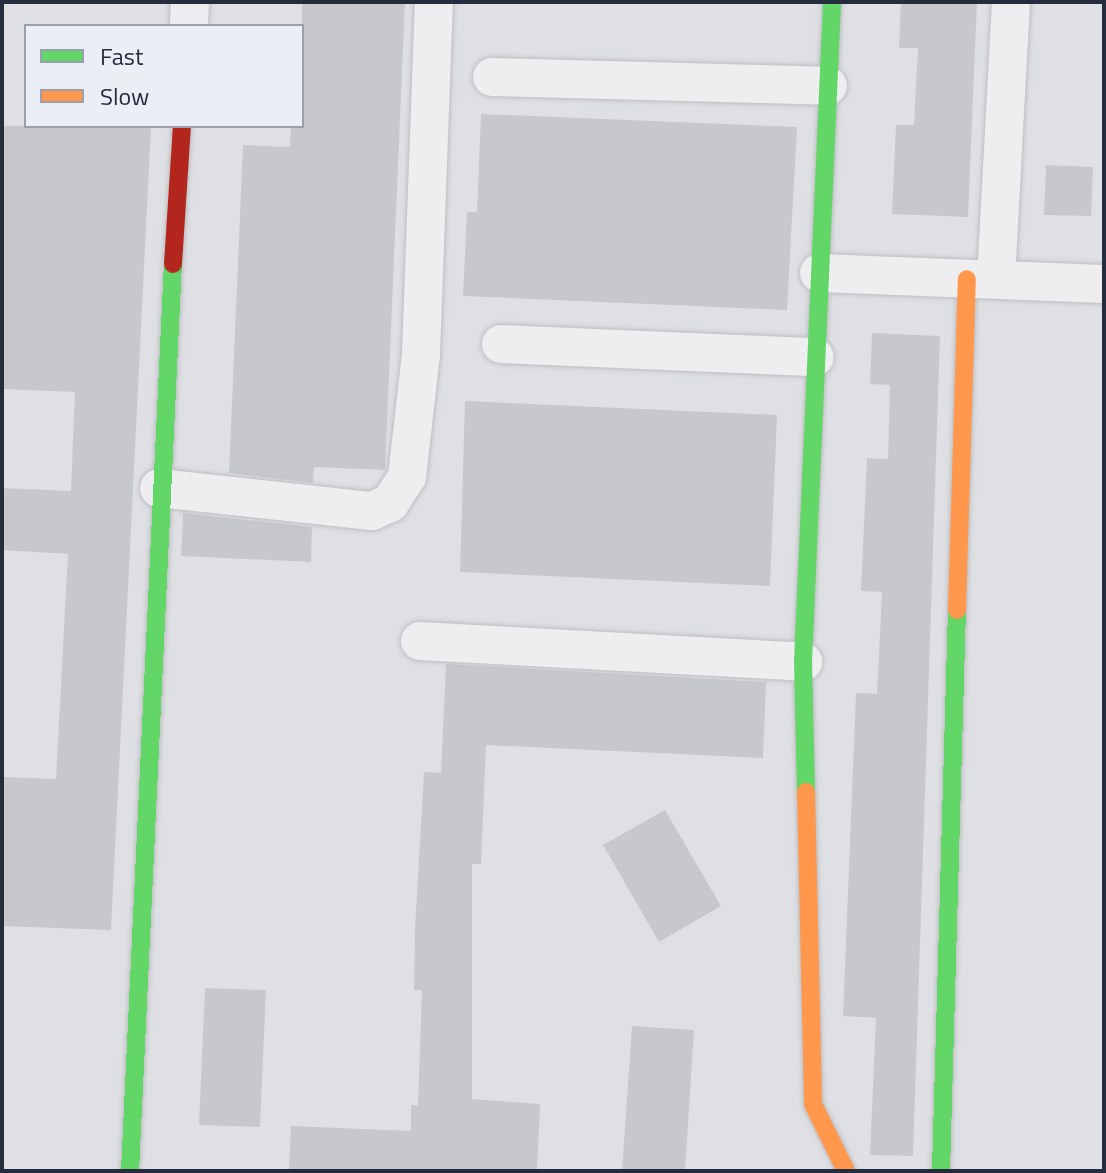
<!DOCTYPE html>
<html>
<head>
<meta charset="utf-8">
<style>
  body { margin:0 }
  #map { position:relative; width:1106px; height:1173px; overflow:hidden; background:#dfe0e4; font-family:"Titillium Web",sans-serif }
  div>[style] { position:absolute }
  .building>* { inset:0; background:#c7c8cc }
  .roads { filter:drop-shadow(0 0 2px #bdbec2) drop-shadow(0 0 2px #bdbec2) }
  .street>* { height:38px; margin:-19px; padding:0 19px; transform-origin:19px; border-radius:19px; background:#eeeef1 }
  .fast>* { height:18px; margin:-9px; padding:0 9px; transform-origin:9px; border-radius:9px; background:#63d668 }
  .slow>* { height:18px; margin:-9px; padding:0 9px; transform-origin:9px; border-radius:9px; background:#ff974d }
  .jam>* { height:18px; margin:-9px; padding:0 9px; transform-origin:9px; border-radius:9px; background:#b3261e }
  span { translate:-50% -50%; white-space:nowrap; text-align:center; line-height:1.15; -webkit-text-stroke:7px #ebeef5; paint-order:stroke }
  .frame { position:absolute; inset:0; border:4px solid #252c3e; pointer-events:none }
  .legend { position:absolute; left:24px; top:24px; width:280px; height:104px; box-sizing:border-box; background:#ebeef5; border:2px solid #9ca0ac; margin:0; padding:10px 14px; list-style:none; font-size:24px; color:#252c3e }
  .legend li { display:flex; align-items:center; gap:16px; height:40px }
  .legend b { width:40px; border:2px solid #9ca0ac }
</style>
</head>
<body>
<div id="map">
  <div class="building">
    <i style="clip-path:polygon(302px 2px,405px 2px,385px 470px,314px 467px,313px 483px,229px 473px,243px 145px,290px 147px,291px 126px,302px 126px)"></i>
    <i style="clip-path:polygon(901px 2px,977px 2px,968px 217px,892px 214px,896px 125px,914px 125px,918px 48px,899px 48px)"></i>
    <i style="clip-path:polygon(481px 114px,797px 127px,787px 310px,463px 296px,467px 212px,477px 212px)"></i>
    <i style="clip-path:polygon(2px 126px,151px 126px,111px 930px,2px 926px,2px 777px,56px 779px,68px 554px,2px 550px,2px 488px,71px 491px,75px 392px,2px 389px)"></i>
    <i style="clip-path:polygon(1046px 165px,1093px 167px,1091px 216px,1044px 215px)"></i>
    <i style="clip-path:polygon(872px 333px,940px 336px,913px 1156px,870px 1155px,876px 1018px,843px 1016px,856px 693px,877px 694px,882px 592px,861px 591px,867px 458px,888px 459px,890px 385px,870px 384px)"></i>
    <i style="clip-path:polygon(465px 401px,777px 415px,770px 586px,460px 572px)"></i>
    <i style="clip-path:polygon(183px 513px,312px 527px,311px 562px,181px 556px)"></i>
    <i style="clip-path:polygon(446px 664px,766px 682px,763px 758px,486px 745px,481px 864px,472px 864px,472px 1099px,540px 1104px,537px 1171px,289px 1171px,291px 1126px,411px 1131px,411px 1105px,418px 1105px,422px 990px,414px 990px,415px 929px,424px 772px,441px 773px)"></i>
    <i style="clip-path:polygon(665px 810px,721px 906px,659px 942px,603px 845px)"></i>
    <i style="clip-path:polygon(205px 988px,266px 990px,260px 1127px,199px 1125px)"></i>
    <i style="clip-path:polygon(632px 1026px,694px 1030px,685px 1171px,622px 1171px)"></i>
  </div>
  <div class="roads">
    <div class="street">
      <i style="left:189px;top:26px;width:24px;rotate:-88deg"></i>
      <i style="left:492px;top:77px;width:336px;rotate:1.5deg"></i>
      <i style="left:819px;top:273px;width:285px;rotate:2.2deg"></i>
      <i style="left:996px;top:279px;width:277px;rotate:-86.9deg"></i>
      <i style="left:501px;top:344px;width:314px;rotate:2.4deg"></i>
      <i style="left:159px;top:488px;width:214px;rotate:6.2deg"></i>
      <i style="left:372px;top:511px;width:20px;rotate:-24deg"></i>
      <i style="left:390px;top:503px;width:31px;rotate:-57deg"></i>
      <i style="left:407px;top:477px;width:124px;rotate:-83.5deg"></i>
      <i style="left:421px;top:354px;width:352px;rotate:-87.9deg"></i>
      <i style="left:420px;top:641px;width:384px;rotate:3.1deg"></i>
    </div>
    <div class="fast">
      <i style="left:806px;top:792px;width:130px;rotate:-91.3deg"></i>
      <i style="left:803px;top:662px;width:661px;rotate:-87.48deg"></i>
      <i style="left:130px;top:1171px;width:908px;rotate:-87.29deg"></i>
      <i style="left:941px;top:1171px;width:561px;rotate:-88.37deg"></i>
    </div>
    <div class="slow">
      <i style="left:957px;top:610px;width:331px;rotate:-88.3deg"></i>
      <i style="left:806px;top:792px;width:312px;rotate:88.7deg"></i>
      <i style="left:813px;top:1104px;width:75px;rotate:63.8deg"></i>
    </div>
    <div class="jam">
      <i style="left:173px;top:264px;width:138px;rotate:-86.3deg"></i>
    </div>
  </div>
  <div class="frame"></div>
  <ul class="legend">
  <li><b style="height:10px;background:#63d668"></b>Fast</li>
  <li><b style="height:10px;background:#ff974d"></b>Slow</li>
  </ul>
</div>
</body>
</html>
